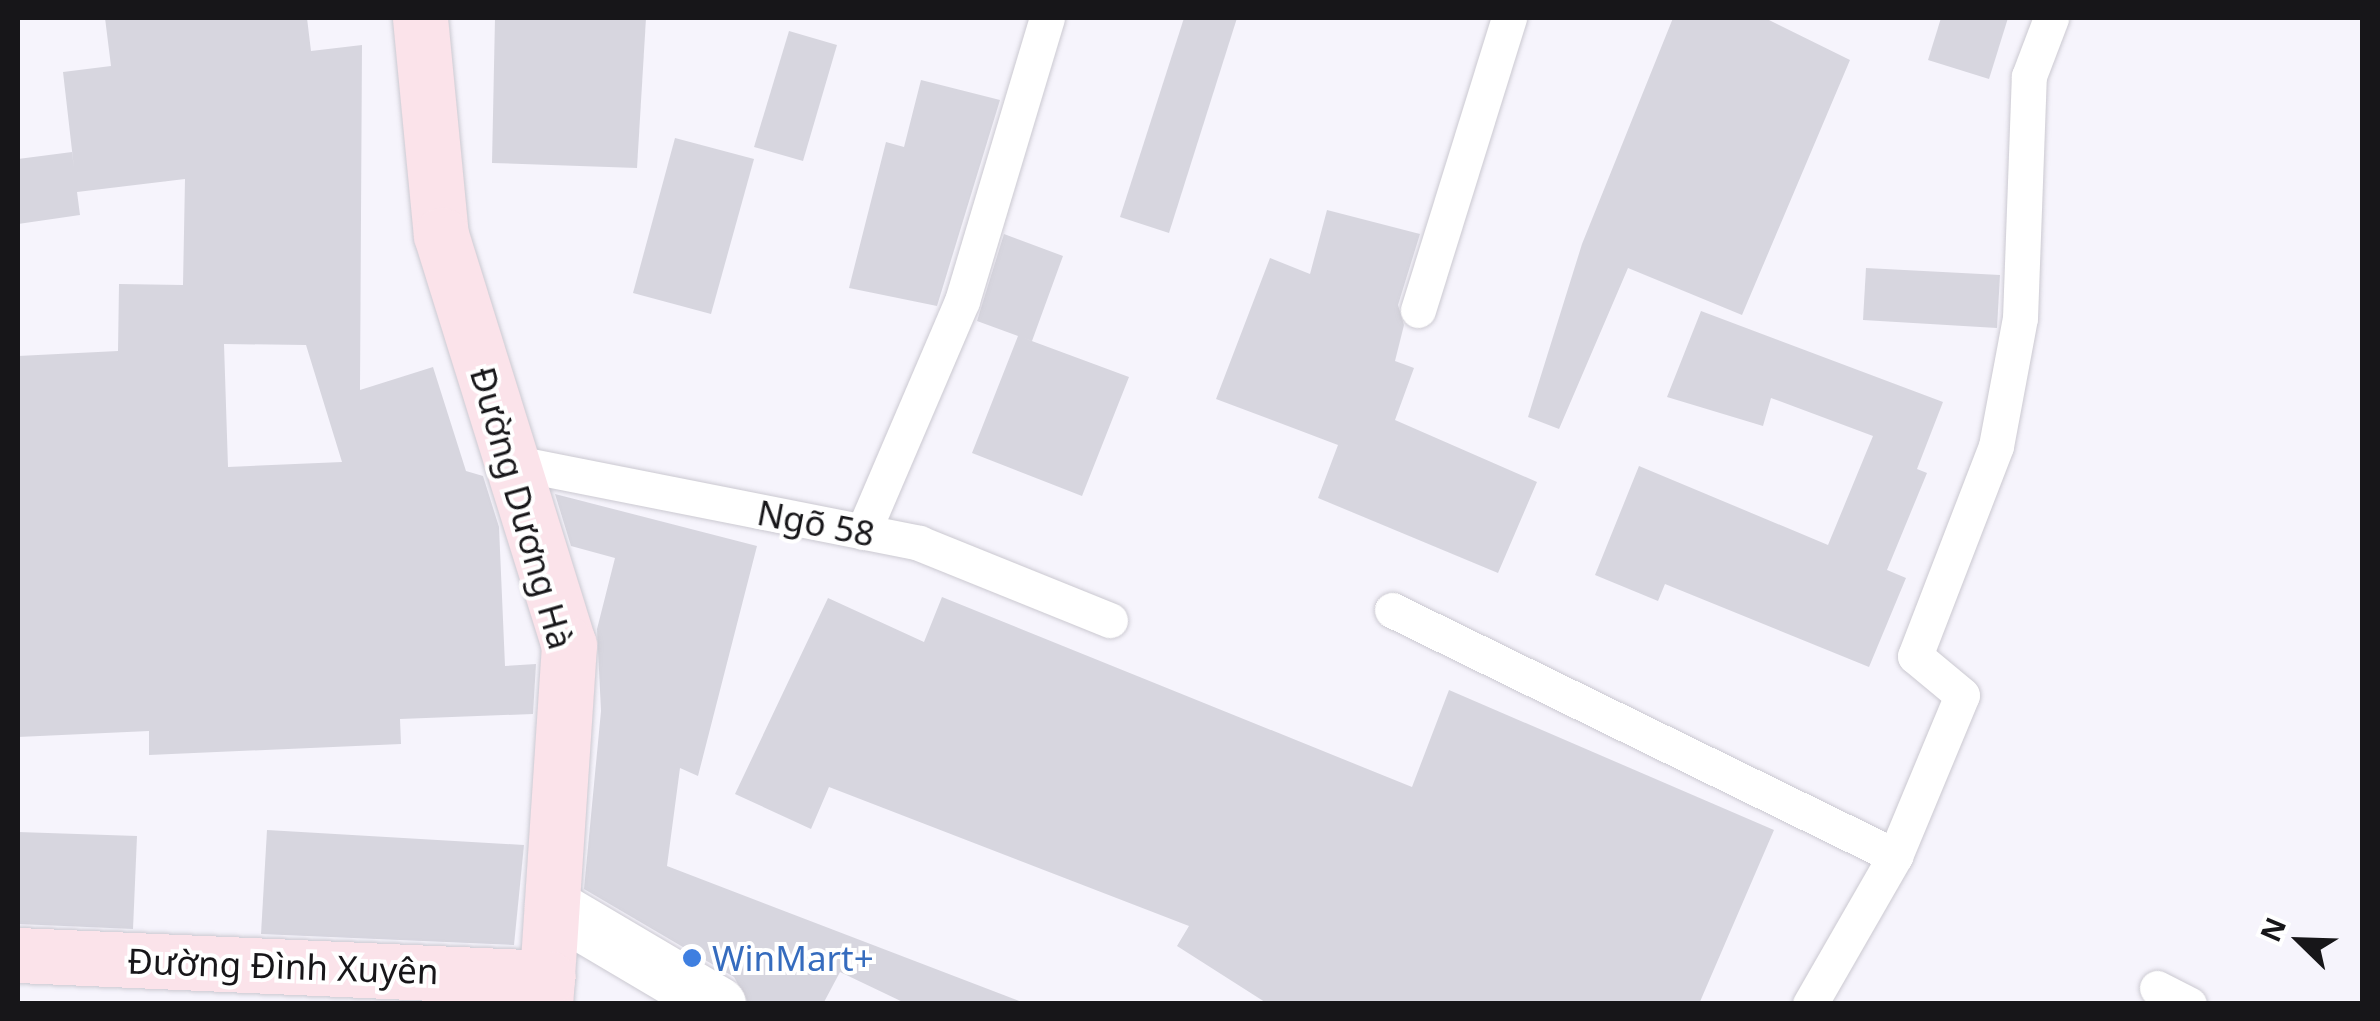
<!DOCTYPE html>
<html>
<head>
<meta charset="utf-8">
<style>
  body { margin:0 }
  #map { position:relative; width:2380px; height:1021px; overflow:hidden; background:#f6f4fc; font-family:"Noto Sans",sans-serif }
  div>[style] { position:absolute }
  .building>* { inset:0; background:#d7d6df }
  .roads { filter:drop-shadow(0 0 2px #cbc9d1) drop-shadow(0 0 2px #cbc9d1) }
  .lane>* { height:35px; margin:-17.5px; padding:0 17.5px; transform-origin:17.5px; border-radius:17.5px; background:#fff }
  .street>* { height:55px; margin:-27.5px; padding:0 27.5px; transform-origin:27.5px; border-radius:27.5px; background:#fff }
  .secondary>* { height:55px; margin:-27.5px; padding:0 27.5px; transform-origin:27.5px; border-radius:27.5px; background:#fbe3ea }
  .dots>* { width:28px; height:28px; translate:-50% -50%; box-sizing:border-box; border:5px solid #fff; border-radius:50% }
  span { translate:-50% -50%; white-space:nowrap; text-align:center; line-height:1.15; -webkit-text-stroke:8px #fff; paint-order:stroke }
  .street-label { font-size:35px; color:#171619 }
  .shop-label { font-size:35px; color:#366cbe }
  .left { translate:0 -50%; text-align:left }
  .frame { position:absolute; inset:0; border:20px solid #171619; pointer-events:none }
  .north { position:absolute; left:2250px; top:891px; width:100px; height:100px; -webkit-text-stroke:8px #fff; paint-order:stroke; rotate:293deg; font-size:28px; font-weight:700; line-height:40px; text-align:center; color:#171619 }
  .north::after { content:''; display:block; margin:auto; width:35px; height:45px; background:#171619; clip-path:polygon(50% 0,100% 100%,50% 72%,0 100%) }
</style>
</head>
<body>
<div id="map">
  <div class="building">
    <i style="clip-path:polygon(evenodd,105px 18px,307px 18px,311px 51px,362px 45px,360px 390px,433px 367px,466px 471px,483px 476px,499px 527px,505px 666px,536px 664px,533px 714px,400px 719px,401px 744px,149px 755px,149px 731px,18px 737px,18px 356px,118px 351px,119px 284px,183px 285px,185px 179px,77px 192px,80px 215px,18px 224px,18px 159px,72px 152px,74px 168px,63px 72px,111px 66px,105px 18px,224px 344px,306px 345px,342px 462px,228px 467px,224px 344px)"></i>
    <i style="clip-path:polygon(495px 18px,646px 18px,637px 168px,492px 163px)"></i>
    <i style="clip-path:polygon(1184px 18px,1237px 18px,1169px 233px,1120px 217px)"></i>
    <i style="clip-path:polygon(1673px 18px,1765px 18px,1850px 60px,1742px 315px,1628px 268px,1559px 429px,1528px 417px,1582px 244px)"></i>
    <i style="clip-path:polygon(1941px 18px,2008px 18px,1989px 79px,1928px 60px)"></i>
    <i style="clip-path:polygon(789px 31px,837px 45px,803px 161px,754px 147px)"></i>
    <i style="clip-path:polygon(921px 80px,1000px 100px,937px 306px,849px 288px,886px 142px,904px 147px)"></i>
    <i style="clip-path:polygon(675px 138px,754px 159px,711px 314px,633px 293px)"></i>
    <i style="clip-path:polygon(1327px 210px,1420px 234px,1398px 305px,1404px 325px,1395px 361px,1414px 368px,1395px 420px,1537px 482px,1498px 573px,1318px 498px,1338px 445px,1216px 399px,1270px 258px,1310px 274px)"></i>
    <i style="clip-path:polygon(1004px 234px,1063px 256px,1032px 341px,1021px 337px,1129px 377px,1082px 496px,972px 453px,1018px 336px,977px 321px)"></i>
    <i style="clip-path:polygon(1866px 268px,2000px 275px,1997px 328px,1863px 320px)"></i>
    <i style="clip-path:polygon(1701px 311px,1943px 402px,1917px 469px,1927px 473px,1887px 570px,1906px 578px,1869px 667px,1665px 584px,1658px 601px,1595px 575px,1639px 466px,1828px 545px,1873px 436px,1771px 398px,1763px 426px,1667px 397px)"></i>
    <i style="clip-path:polygon(555px 494px,757px 546px,698px 776px,680px 768px,667px 866px,1027px 1004px,907px 1004px,840px 972px,823px 1004px,749px 1004px,734px 977px,584px 889px,601px 711px,597px 629px,615px 558px,571px 546px)"></i>
    <i style="clip-path:polygon(942px 597px,1412px 787px,1449px 690px,1774px 830px,1699px 1004px,1268px 1004px,1177px 946px,1189px 926px,829px 787px,811px 829px,735px 794px,828px 598px,924px 642px)"></i>
    <i style="clip-path:polygon(267px 830px,524px 845px,514px 945px,261px 934px)"></i>
    <i style="clip-path:polygon(18px 832px,137px 836px,133px 929px,18px 924px)"></i>
  </div>
  <div class="roads">
    <div class="lane">
      <i style="left:1418px;top:310px;width:306px;rotate:-72.7deg"></i>
      <i style="left:511px;top:462px;width:416px;rotate:11.2deg"></i>
      <i style="left:919px;top:543px;width:206px;rotate:22deg"></i>
      <i style="left:863px;top:532px;width:251px;rotate:-66.8deg"></i>
      <i style="left:962px;top:301px;width:295px;rotate:-73.3deg"></i>
      <i style="left:1392px;top:610px;width:560px;rotate:26.06deg"></i>
      <i style="left:2157px;top:988px;width:36px;rotate:27deg"></i>
      <i style="left:1810px;top:1004px;width:171px;rotate:-60.1deg"></i>
      <i style="left:1895px;top:856px;width:174px;rotate:-67.4deg"></i>
      <i style="left:1962px;top:695px;width:61px;rotate:-140.3deg"></i>
      <i style="left:1915px;top:656px;width:225px;rotate:-68.9deg"></i>
      <i style="left:1996px;top:446px;width:130px;rotate:-79.4deg"></i>
      <i style="left:2020px;top:318px;width:242px;rotate:-87.9deg"></i>
      <i style="left:2029px;top:76px;width:62px;rotate:-69.2deg"></i>
    </div>
    <div class="street">
      <i style="left:552px;top:906px;width:193px;rotate:30.6deg"></i>
    </div>
    <div class="secondary">
      <i style="left:420px;top:18px;width:218px;rotate:84.5deg"></i>
      <i style="left:441px;top:235px;width:430px;rotate:72.7deg"></i>
      <i style="left:569px;top:645px;width:360px;rotate:93.8deg"></i>
      <i style="left:18px;top:955px;width:530px;rotate:2.48deg"></i>
    </div>
  </div>
  <div class="dots">
    <i style="left:692px;top:958px;background:#3f7fe0"></i>
  </div>
  <div class="street-label">
    <span style="left:522px;top:508px;rotate:74deg">Đường Dương Hà</span>
    <span style="left:816px;top:523px;rotate:11deg">Ngõ 58</span>
    <span style="left:283px;top:966px;rotate:2deg">Đường Đình Xuyên</span>
  </div>
  <div class="shop-label">
    <span class="left" style="left:712px;top:958px">WinMart+</span>
  </div>
  <div class="frame"></div>
  <div class="north">N</div>
</div>
</body>
</html>
